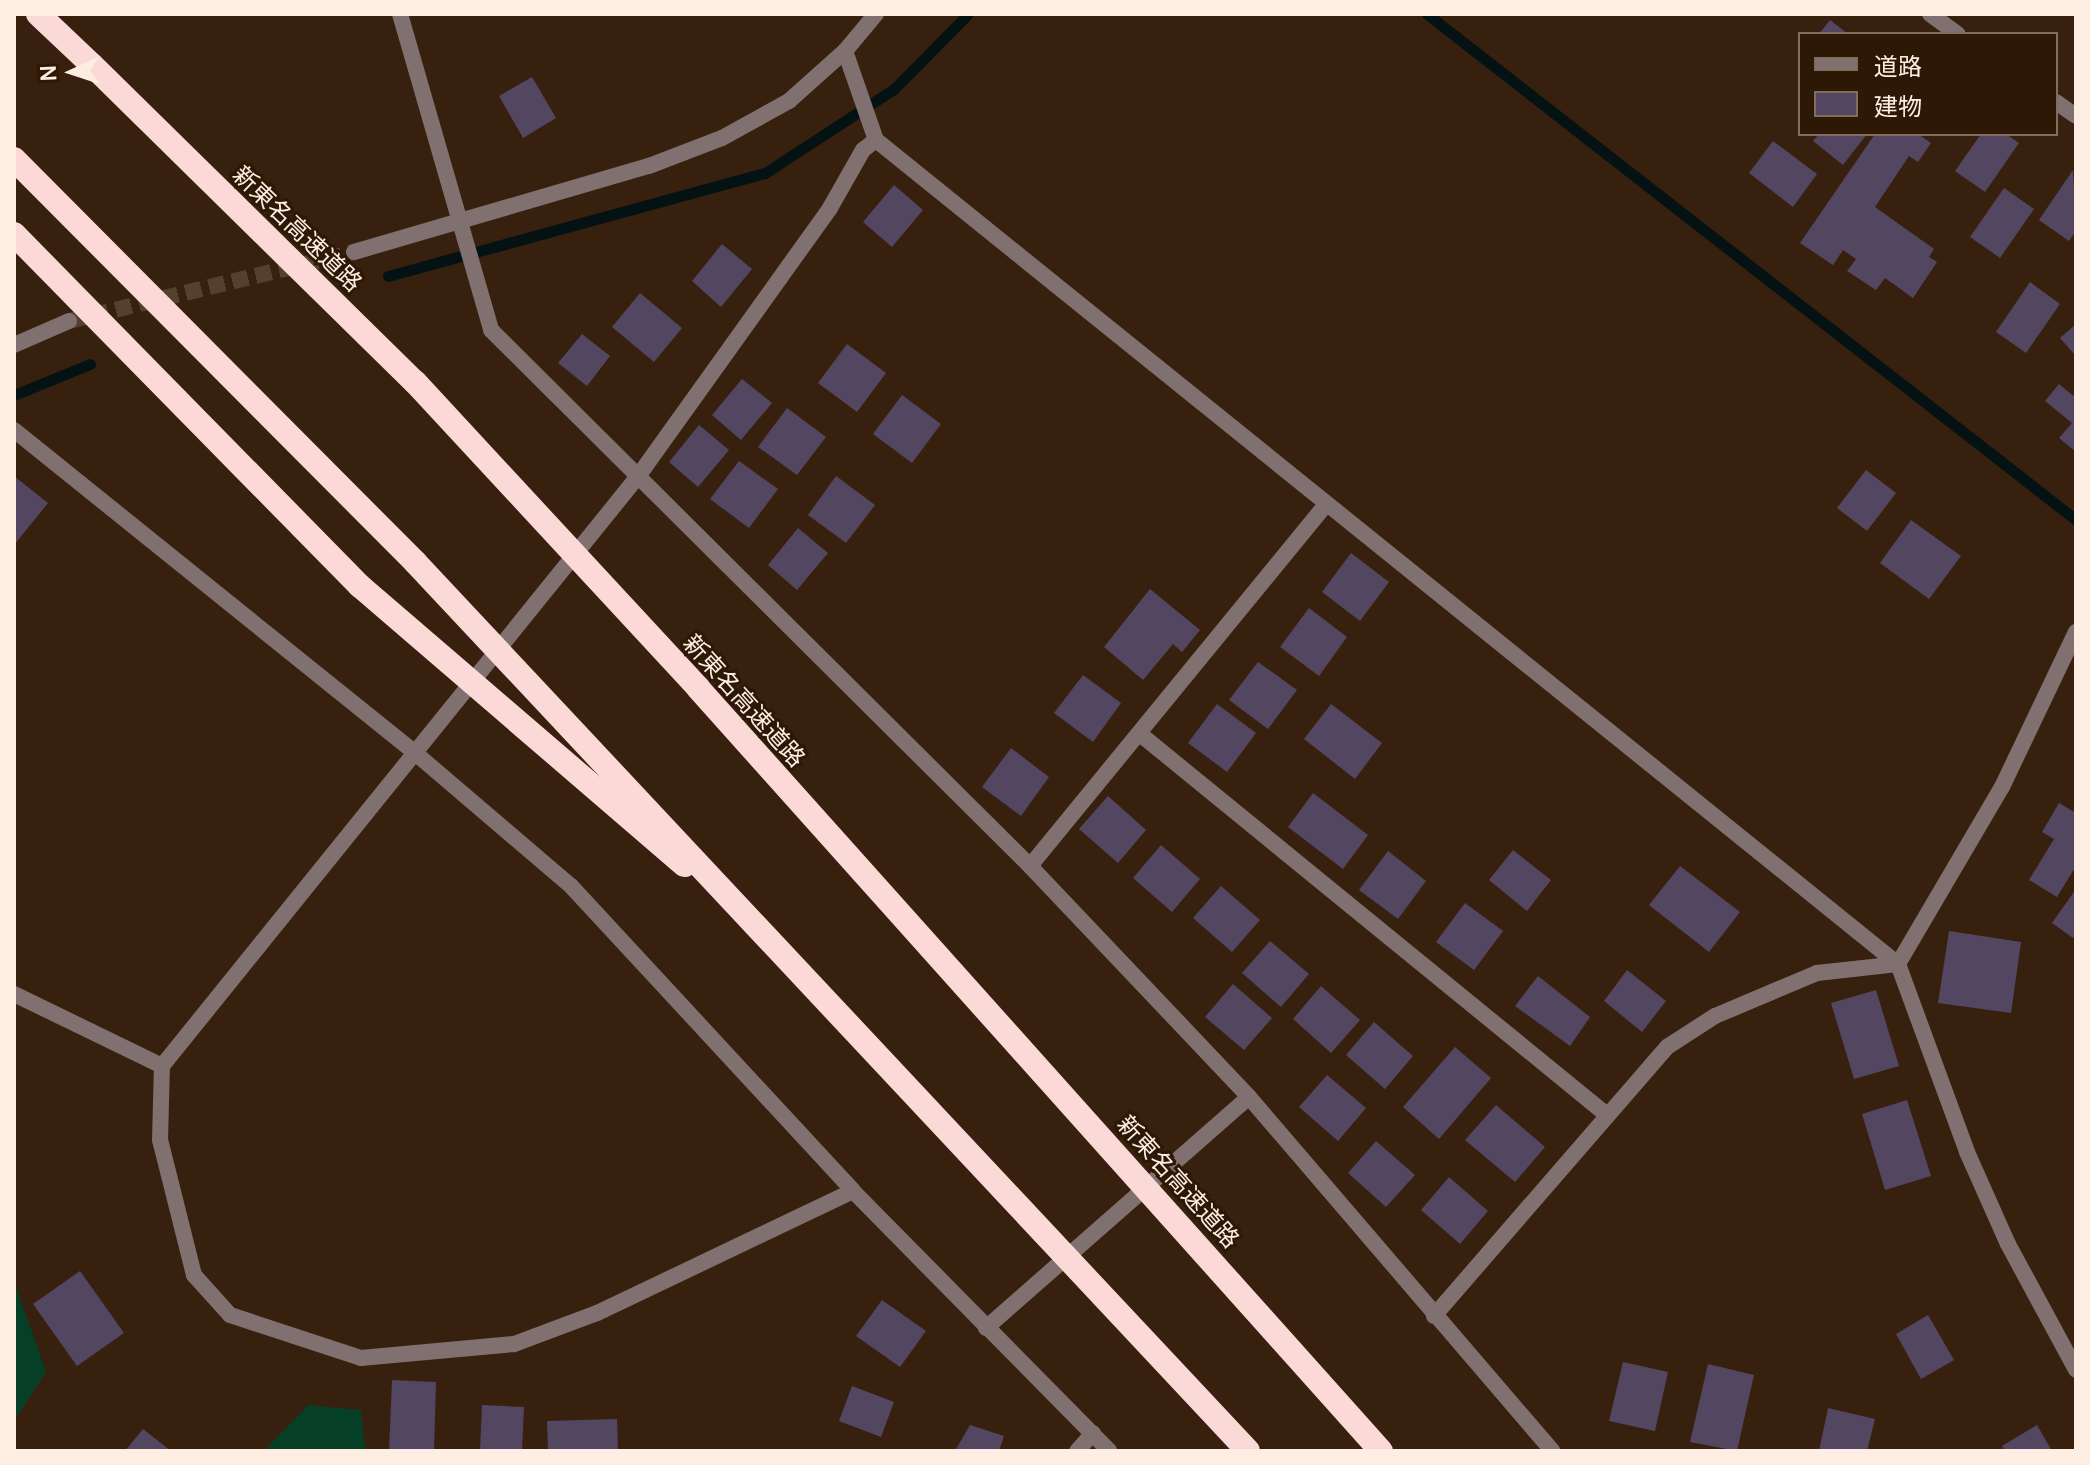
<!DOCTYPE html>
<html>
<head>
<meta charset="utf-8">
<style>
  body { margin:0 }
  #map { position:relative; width:2090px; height:1465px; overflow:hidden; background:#37210e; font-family:Manrope,"Noto Sans JP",sans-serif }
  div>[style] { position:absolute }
  .green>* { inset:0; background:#053f26 }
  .stream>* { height:11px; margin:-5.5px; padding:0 5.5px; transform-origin:5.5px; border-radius:5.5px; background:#051214 }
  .building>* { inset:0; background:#524661 }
  .minor-tunnel>* { height:16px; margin-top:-8px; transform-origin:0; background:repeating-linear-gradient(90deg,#55402e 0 16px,transparent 0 24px) }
  .minor>* { height:16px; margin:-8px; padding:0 8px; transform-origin:8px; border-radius:8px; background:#80706f }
  .tertiary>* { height:16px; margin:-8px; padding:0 8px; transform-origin:8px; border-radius:8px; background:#80706f }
  .motorway>* { height:24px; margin:-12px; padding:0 12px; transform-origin:12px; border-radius:12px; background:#fad9d7 }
  .motorway-bridge>* { height:24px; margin:-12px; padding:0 12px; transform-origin:12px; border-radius:12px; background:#fad9d7 }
  span { translate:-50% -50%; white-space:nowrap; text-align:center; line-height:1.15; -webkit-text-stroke:6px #2d1705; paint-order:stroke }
  .street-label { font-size:24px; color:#fdede2 }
  .frame { position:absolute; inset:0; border:16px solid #fdede2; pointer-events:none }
  .legend { position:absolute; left:1798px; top:32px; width:260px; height:104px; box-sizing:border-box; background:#2d1705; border:2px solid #806d5d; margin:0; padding:10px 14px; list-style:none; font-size:24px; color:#fdede2 }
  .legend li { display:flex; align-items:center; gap:16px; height:40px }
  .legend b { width:40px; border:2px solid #806d5d }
  .north { position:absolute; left:32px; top:32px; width:80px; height:80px; -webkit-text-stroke:6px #2d1705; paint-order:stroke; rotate:267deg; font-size:22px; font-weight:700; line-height:32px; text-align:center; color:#fdede2 }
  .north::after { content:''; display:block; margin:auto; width:28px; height:36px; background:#fdede2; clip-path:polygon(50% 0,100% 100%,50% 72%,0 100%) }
</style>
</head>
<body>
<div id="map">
  <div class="green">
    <i style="clip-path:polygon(14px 1281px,46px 1372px,14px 1421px)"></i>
    <i style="clip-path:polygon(308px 1405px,361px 1410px,365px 1451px,264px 1451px)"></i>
  </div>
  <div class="stream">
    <i style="left:1427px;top:14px;width:823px;rotate:37.94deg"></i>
    <i style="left:388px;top:276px;width:391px;rotate:-15.3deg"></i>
    <i style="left:765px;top:173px;width:154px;rotate:-33.1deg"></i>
    <i style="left:894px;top:89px;width:105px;rotate:-45.4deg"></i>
    <i style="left:14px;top:395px;width:82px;rotate:-22.2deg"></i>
  </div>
  <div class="building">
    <i style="clip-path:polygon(1830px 20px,1848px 34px,1819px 34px)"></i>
    <i style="clip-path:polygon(532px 77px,556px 118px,523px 138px,499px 96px)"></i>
    <i style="clip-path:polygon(1819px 134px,1867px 134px,1843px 165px,1813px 141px)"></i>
    <i style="clip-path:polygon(1875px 134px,1918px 134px,1931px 143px,1918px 162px,1909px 156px,1875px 207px,1934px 249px,1929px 257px,1937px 262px,1913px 298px,1885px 278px,1876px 290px,1847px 271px,1856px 259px,1843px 250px,1833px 265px,1800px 243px)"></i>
    <i style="clip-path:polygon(1981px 134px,2006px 134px,2019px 143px,1985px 192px,1955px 171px)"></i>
    <i style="clip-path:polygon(1773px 141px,1817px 174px,1793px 207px,1749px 173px)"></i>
    <i style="clip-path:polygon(2073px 170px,2076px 231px,2069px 241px,2039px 220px)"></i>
    <i style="clip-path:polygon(894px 185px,923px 210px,892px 247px,863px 222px)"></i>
    <i style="clip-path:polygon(2004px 188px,2034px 209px,2000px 258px,1970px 237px)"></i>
    <i style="clip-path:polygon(722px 244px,752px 269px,721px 307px,692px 281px)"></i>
    <i style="clip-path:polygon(2030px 282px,2060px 304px,2026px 353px,1996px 332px)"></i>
    <i style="clip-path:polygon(640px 293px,682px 328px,654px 362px,612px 327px)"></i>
    <i style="clip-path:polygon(2076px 324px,2076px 356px,2060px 338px)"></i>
    <i style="clip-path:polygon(582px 334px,610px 356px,587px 386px,558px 363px)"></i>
    <i style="clip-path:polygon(847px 344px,886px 373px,857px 412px,818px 383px)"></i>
    <i style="clip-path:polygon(742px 379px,772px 403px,741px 440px,712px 415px)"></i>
    <i style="clip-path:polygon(2059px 384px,2076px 398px,2076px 452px,2059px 438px,2072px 423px,2045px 401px)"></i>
    <i style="clip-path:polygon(902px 395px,941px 424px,912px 463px,873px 434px)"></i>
    <i style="clip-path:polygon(787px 408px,826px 437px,797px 475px,758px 447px)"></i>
    <i style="clip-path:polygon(699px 425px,729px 450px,698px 487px,669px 462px)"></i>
    <i style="clip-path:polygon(739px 461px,778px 489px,749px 528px,710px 499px)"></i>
    <i style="clip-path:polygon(1866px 470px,1896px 493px,1867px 531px,1837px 508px)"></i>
    <i style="clip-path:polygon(14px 476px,48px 503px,14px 545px)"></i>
    <i style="clip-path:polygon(836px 476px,875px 505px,846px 543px,808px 515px)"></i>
    <i style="clip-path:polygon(1911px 520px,1961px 556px,1929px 599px,1880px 563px)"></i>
    <i style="clip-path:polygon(798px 528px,828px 553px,797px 590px,768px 565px)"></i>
    <i style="clip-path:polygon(1351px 553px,1389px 582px,1360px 621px,1322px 592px)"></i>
    <i style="clip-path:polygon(1150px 589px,1200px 630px,1182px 652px,1173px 644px,1143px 680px,1104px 647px)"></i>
    <i style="clip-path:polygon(1309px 608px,1347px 637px,1319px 676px,1280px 647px)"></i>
    <i style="clip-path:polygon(1258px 662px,1297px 690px,1268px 729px,1229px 700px)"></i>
    <i style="clip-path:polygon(1083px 675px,1121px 703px,1093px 742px,1054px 713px)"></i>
    <i style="clip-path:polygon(1217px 704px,1256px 733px,1227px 772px,1188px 743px)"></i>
    <i style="clip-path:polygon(1331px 704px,1382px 743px,1355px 779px,1304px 739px)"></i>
    <i style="clip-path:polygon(1011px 748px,1049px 777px,1021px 816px,982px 787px)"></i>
    <i style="clip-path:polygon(1313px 793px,1368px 835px,1343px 869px,1288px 827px)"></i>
    <i style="clip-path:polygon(1108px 796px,1146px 830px,1118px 863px,1079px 829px)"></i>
    <i style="clip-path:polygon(2059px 803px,2076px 813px,2076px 866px,2057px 897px,2029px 880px,2054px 839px,2042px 832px)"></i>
    <i style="clip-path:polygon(1161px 845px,1200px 879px,1172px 912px,1133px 878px)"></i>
    <i style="clip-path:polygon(1513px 850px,1551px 880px,1527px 911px,1489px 880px)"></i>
    <i style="clip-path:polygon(1388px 851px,1426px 881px,1398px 919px,1359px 890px)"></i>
    <i style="clip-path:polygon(1680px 866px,1740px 912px,1709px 952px,1649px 905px)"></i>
    <i style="clip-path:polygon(1221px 886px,1260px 920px,1232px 952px,1193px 918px)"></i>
    <i style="clip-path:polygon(2076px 889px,2076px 934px,2073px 938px,2052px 923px)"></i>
    <i style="clip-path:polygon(1465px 903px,1503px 931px,1474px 970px,1436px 942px)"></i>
    <i style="clip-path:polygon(1949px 931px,2021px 942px,2011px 1013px,1938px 1003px)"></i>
    <i style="clip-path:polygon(1270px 941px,1309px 974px,1281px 1007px,1242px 973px)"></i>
    <i style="clip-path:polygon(1627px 970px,1666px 1001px,1642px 1032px,1604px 1001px)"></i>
    <i style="clip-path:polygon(1538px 976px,1590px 1017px,1570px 1046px,1515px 1006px)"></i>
    <i style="clip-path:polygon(1233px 984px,1272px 1018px,1244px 1050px,1205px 1017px)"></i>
    <i style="clip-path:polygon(1321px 986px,1360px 1020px,1331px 1053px,1293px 1019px)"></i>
    <i style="clip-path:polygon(1876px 990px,1899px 1066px,1854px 1079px,1831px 1003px)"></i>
    <i style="clip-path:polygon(1374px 1022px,1413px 1056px,1385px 1089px,1346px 1055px)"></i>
    <i style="clip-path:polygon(1455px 1047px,1491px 1078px,1439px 1139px,1403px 1107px)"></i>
    <i style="clip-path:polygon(1327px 1075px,1366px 1108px,1338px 1141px,1299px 1107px)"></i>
    <i style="clip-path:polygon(1907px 1100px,1931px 1176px,1885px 1190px,1862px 1114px)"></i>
    <i style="clip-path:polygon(1496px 1105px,1545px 1147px,1515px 1182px,1465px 1140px)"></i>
    <i style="clip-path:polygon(1376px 1141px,1415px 1175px,1386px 1207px,1348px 1173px)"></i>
    <i style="clip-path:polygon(1449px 1177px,1488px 1211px,1460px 1244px,1421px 1210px)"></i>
    <i style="clip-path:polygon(80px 1271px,124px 1333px,77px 1366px,33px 1304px)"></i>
    <i style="clip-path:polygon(882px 1300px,926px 1331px,900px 1367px,856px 1336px)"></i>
    <i style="clip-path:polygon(1928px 1315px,1954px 1360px,1921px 1379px,1896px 1334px)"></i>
    <i style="clip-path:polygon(1623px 1362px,1668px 1372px,1655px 1431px,1609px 1421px)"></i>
    <i style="clip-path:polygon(1708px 1364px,1754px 1375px,1737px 1451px,1690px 1442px)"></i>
    <i style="clip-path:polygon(392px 1380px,436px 1382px,434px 1451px,389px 1451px)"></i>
    <i style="clip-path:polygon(852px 1386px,894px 1402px,881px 1437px,839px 1421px)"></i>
    <i style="clip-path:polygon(482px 1405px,524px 1407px,522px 1451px,480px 1451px)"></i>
    <i style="clip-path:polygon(1828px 1408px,1875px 1419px,1867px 1451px,1819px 1451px)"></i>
    <i style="clip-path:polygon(617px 1419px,618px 1451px,548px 1451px,547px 1421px)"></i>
    <i style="clip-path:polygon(970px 1425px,1004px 1436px,999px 1451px,955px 1451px)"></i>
    <i style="clip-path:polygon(2037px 1425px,2052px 1451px,2005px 1451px,2002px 1446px)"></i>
    <i style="clip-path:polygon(143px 1429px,171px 1451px,125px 1451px)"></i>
  </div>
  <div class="minor-tunnel">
    <i style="left:69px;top:321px;width:293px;rotate:-13.6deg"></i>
  </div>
  <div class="minor">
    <i style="left:400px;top:14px;width:329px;rotate:73.9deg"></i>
    <i style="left:491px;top:330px;width:760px;rotate:44.84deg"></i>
    <i style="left:1030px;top:866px;width:318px;rotate:46.5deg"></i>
    <i style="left:1249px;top:1097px;width:466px;rotate:49.4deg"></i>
    <i style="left:1930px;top:14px;width:34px;rotate:36deg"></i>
    <i style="left:2056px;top:102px;width:24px;rotate:35deg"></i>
    <i style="left:354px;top:252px;width:307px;rotate:-16.3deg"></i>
    <i style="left:649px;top:166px;width:78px;rotate:-21deg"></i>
    <i style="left:722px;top:138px;width:77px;rotate:-28.9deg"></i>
    <i style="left:789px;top:101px;width:75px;rotate:-41.8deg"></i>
    <i style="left:845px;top:51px;width:94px;rotate:70.8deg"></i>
    <i style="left:876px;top:140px;width:1313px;rotate:38.88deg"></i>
    <i style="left:1898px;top:964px;width:200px;rotate:69.8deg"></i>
    <i style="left:1967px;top:1152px;width:101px;rotate:66deg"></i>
    <i style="left:2008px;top:1244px;width:143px;rotate:61.6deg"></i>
    <i style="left:14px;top:345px;width:60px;rotate:-23.6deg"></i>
    <i style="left:14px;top:430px;width:514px;rotate:38.83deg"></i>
    <i style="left:414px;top:752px;width:206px;rotate:40.5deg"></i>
    <i style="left:571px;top:886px;width:415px;rotate:47.2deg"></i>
    <i style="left:853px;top:1191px;width:365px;rotate:45.4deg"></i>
    <i style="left:1140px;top:734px;width:603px;rotate:39.21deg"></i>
    <i style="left:1030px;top:866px;width:468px;rotate:-50.7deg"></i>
    <i style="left:1898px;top:964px;width:205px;rotate:-59.6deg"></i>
    <i style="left:2002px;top:787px;width:172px;rotate:-64.5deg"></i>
    <i style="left:14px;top:994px;width:165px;rotate:25.9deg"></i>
    <i style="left:853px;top:1191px;width:284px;rotate:154.5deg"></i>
    <i style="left:597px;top:1313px;width:89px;rotate:159.5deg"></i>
    <i style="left:514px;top:1344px;width:154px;rotate:174.8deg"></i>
    <i style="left:361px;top:1358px;width:138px;rotate:-161.8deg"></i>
    <i style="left:230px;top:1315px;width:54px;rotate:-132deg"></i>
    <i style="left:194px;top:1275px;width:139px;rotate:-104.1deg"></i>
    <i style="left:160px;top:1140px;width:74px;rotate:-88.5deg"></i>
    <i style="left:162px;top:1066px;width:759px;rotate:-51.09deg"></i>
    <i style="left:639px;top:475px;width:328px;rotate:-54.4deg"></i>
    <i style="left:830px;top:208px;width:67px;rotate:-60.4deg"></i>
    <i style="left:863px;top:150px;width:16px;rotate:-38deg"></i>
    <i style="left:1434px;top:1316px;width:356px;rotate:-49.1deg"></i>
    <i style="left:1667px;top:1047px;width:57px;rotate:-32.9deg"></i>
    <i style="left:1715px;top:1016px;width:111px;rotate:-22.9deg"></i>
    <i style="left:1817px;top:973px;width:81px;rotate:-6.3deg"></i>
    <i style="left:986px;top:1328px;width:350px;rotate:-41.3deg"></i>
    <i style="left:1077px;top:1451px;width:24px;rotate:-48deg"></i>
  </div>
  <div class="tertiary">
    <i style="left:845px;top:51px;width:48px;rotate:-50deg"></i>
  </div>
  <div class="motorway">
    <i style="left:38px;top:14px;width:74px;rotate:43.4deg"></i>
  </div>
  <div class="motorway-bridge">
    <i style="left:92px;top:65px;width:453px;rotate:44.5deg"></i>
    <i style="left:415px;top:382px;width:417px;rotate:47.2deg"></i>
    <i style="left:698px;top:688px;width:1024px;rotate:48.17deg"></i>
    <i style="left:14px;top:159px;width:569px;rotate:45.14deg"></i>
    <i style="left:415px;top:562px;width:1218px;rotate:46.86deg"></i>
    <i style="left:14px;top:234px;width:494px;rotate:45.5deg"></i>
    <i style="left:360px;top:586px;width:428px;rotate:40.7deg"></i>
  </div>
  <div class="street-label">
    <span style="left:298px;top:228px;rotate:44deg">新東名高速道路</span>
    <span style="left:745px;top:700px;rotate:48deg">新東名高速道路</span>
    <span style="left:1179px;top:1181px;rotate:48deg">新東名高速道路</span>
  </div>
  <div class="frame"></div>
  <ul class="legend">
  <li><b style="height:10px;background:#80706f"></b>道路</li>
  <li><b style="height:22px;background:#524661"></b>建物</li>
  </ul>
  <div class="north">N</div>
</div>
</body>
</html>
